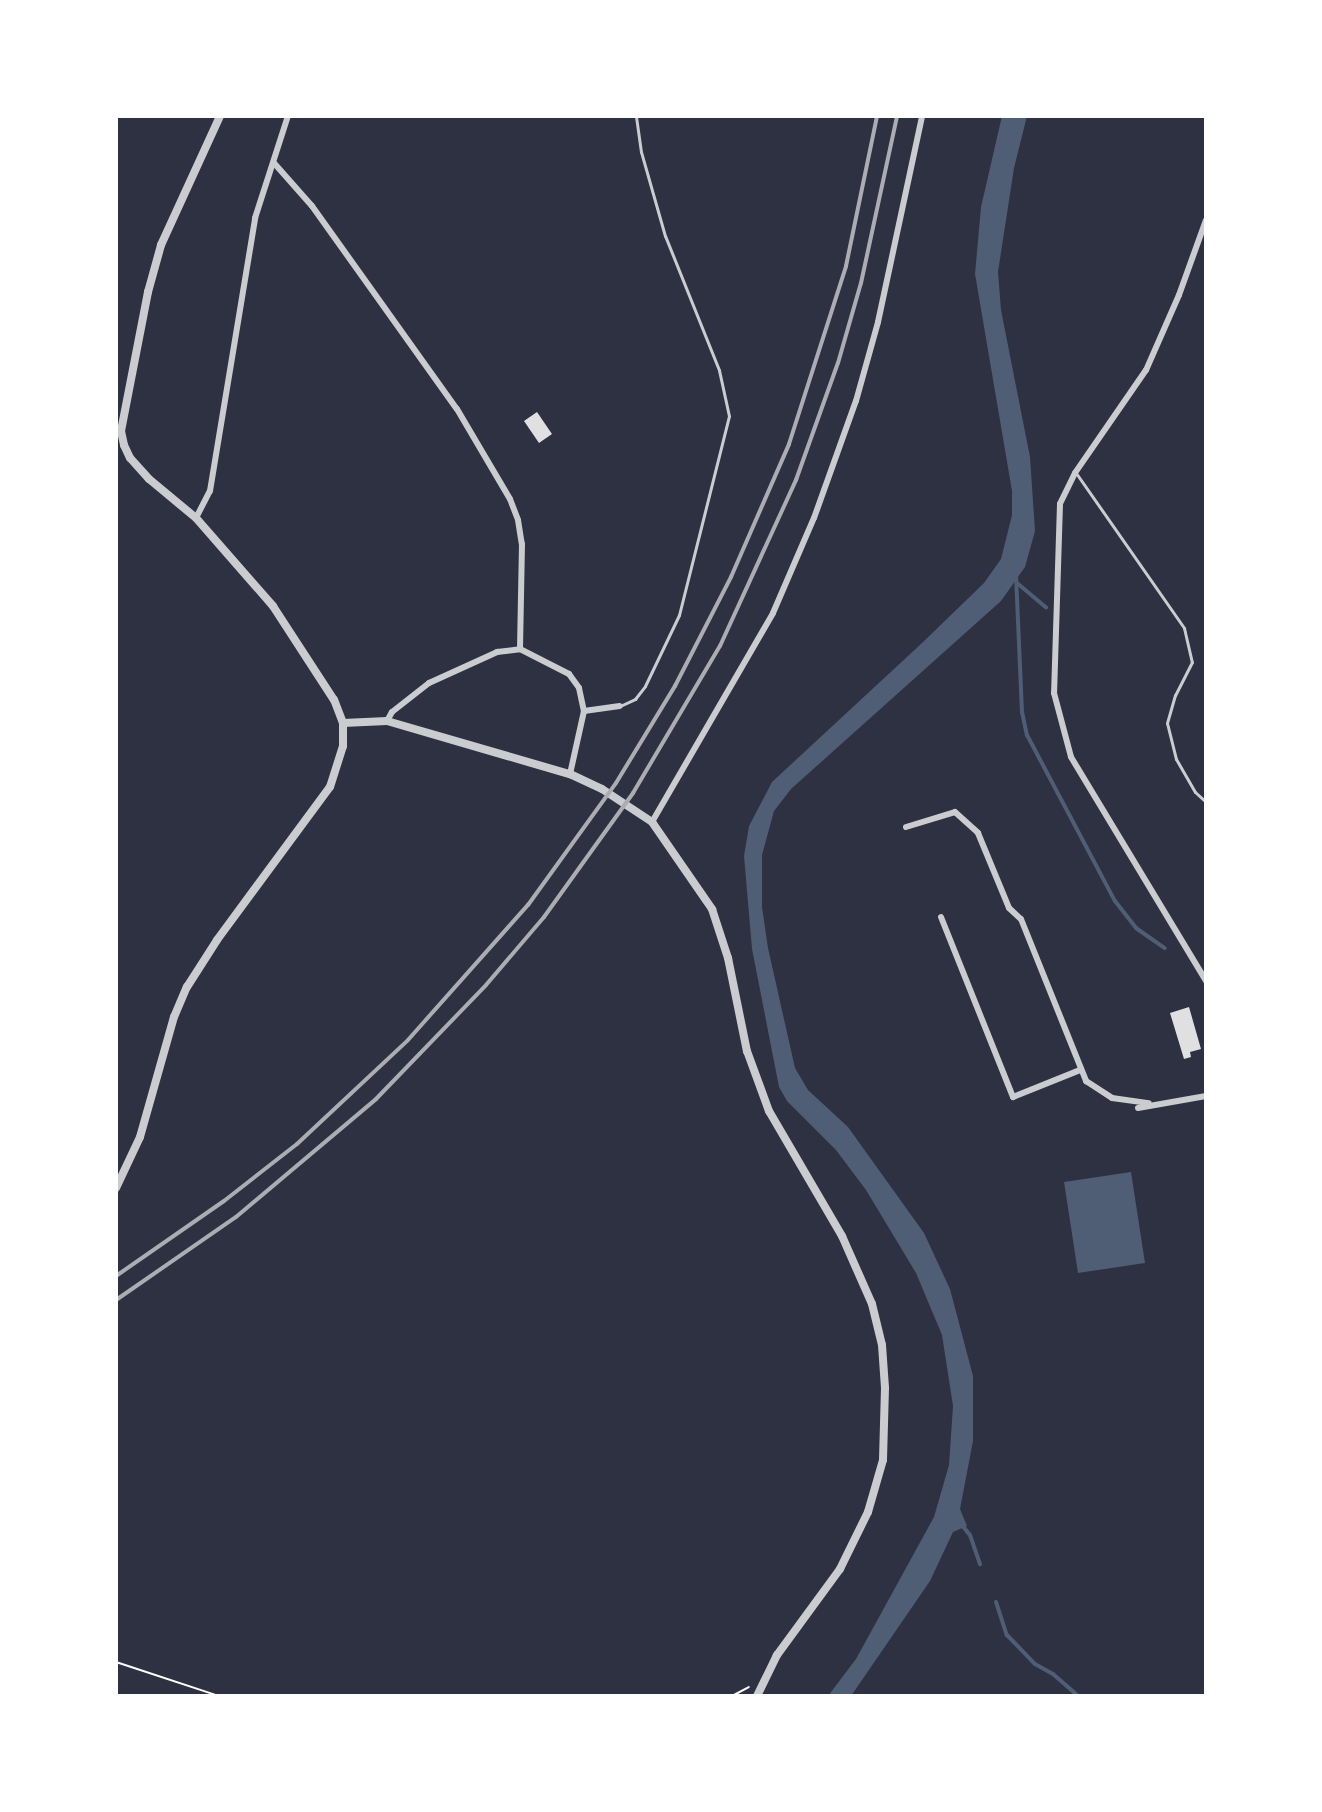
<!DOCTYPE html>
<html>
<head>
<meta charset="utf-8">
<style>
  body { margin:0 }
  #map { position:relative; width:1322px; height:1812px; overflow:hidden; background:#2d3142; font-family:Mulish,sans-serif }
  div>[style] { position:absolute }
  .water>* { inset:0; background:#4f5d75 }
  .stream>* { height:4px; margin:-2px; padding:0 2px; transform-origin:2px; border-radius:2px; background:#4f5d75 }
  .building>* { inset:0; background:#e0e0e3 }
  .path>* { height:2px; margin:-1px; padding:0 1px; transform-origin:1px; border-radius:1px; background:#fff }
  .service>* { height:3px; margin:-1.5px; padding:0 1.5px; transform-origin:1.5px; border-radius:1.5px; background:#caccd0 }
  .minor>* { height:6px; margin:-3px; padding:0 3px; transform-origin:3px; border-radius:3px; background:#caccd0 }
  .tertiary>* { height:8px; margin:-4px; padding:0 4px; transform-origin:4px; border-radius:4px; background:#caccd0 }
  .rail>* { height:4px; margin:-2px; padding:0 2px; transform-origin:2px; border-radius:2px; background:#abadb3 }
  span { translate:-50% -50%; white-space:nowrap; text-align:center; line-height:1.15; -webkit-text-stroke:7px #fff; paint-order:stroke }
  .frame { position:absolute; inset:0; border:118px solid #fff; pointer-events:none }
</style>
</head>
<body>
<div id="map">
  <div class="water">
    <i style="clip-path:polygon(1002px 116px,1027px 116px,1014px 168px,998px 272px,1001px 310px,1030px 457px,1035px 531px,1025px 567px,1001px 601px,791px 789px,774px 811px,762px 855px,762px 907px,768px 948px,795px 1068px,808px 1090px,848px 1127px,924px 1233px,950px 1289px,973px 1376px,973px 1441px,960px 1509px,967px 1526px,953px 1532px,930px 1581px,851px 1696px,828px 1696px,856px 1659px,934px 1517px,949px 1465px,953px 1406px,942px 1335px,916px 1273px,866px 1190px,836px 1150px,787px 1101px,779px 1087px,752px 949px,744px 856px,749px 826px,772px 782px,922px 643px,984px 583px,1001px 559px,1012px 515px,1012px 491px,975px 274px,981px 207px)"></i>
    <i style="clip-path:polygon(1131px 1172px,1145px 1263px,1078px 1273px,1064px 1182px)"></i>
  </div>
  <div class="stream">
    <i style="left:1016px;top:575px;width:137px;rotate:87.5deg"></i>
    <i style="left:1022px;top:712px;width:24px;rotate:78deg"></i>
    <i style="left:1027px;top:735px;width:188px;rotate:62.1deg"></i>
    <i style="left:1115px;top:901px;width:34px;rotate:52deg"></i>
    <i style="left:1136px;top:928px;width:35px;rotate:35deg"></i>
    <i style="left:1017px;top:583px;width:38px;rotate:40deg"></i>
    <i style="left:961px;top:1524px;width:14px;rotate:51deg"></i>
    <i style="left:970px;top:1535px;width:31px;rotate:71deg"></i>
    <i style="left:996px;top:1602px;width:35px;rotate:72deg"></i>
    <i style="left:1007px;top:1635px;width:40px;rotate:46deg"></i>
    <i style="left:1035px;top:1664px;width:21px;rotate:29deg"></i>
    <i style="left:1053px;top:1674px;width:33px;rotate:41deg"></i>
  </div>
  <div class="building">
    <i style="clip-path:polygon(537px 412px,552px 434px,539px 443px,524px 421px)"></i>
    <i style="clip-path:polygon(1189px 1007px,1201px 1049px,1190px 1052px,1191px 1057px,1184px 1059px,1170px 1013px)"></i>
  </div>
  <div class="path">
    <i style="left:116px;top:1662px;width:108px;rotate:18.3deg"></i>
    <i style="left:732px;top:1696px;width:19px;rotate:-28deg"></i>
  </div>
  <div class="service">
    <i style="left:1076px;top:473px;width:189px;rotate:55.1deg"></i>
    <i style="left:1184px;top:628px;width:35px;rotate:77deg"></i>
    <i style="left:1192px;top:662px;width:37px;rotate:117deg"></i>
    <i style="left:1175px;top:695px;width:29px;rotate:106deg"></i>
    <i style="left:1167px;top:723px;width:37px;rotate:76deg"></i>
    <i style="left:1176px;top:759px;width:38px;rotate:60deg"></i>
    <i style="left:1195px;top:792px;width:15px;rotate:42deg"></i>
    <i style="left:620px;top:706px;width:17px;rotate:-25deg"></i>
    <i style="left:635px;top:699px;width:16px;rotate:-52deg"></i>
    <i style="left:645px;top:686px;width:79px;rotate:-64.4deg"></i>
    <i style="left:679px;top:615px;width:205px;rotate:-75.9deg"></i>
    <i style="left:729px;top:416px;width:47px;rotate:-102.3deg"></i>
    <i style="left:719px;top:370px;width:144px;rotate:-111.9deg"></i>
    <i style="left:665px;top:236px;width:87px;rotate:-105.9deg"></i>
    <i style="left:641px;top:152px;width:36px;rotate:-98deg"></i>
  </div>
  <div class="minor">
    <i style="left:274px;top:163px;width:57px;rotate:48.5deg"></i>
    <i style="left:312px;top:206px;width:249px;rotate:54.5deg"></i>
    <i style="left:457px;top:409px;width:104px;rotate:59.5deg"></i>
    <i style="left:510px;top:499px;width:22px;rotate:69deg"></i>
    <i style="left:518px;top:520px;width:24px;rotate:81deg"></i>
    <i style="left:522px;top:544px;width:105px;rotate:91.1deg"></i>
    <i style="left:1206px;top:220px;width:80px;rotate:109.8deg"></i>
    <i style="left:1179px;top:295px;width:82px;rotate:113.7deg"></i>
    <i style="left:1146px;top:370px;width:125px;rotate:124.6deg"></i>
    <i style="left:1075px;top:473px;width:34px;rotate:116deg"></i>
    <i style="left:1060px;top:504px;width:189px;rotate:91.8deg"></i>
    <i style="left:1054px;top:693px;width:66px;rotate:75.1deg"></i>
    <i style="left:1071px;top:757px;width:262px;rotate:58.9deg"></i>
    <i style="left:196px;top:518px;width:30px;rotate:-63deg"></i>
    <i style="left:210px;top:491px;width:277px;rotate:-80.6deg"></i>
    <i style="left:255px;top:218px;width:107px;rotate:-72.1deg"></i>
    <i style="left:584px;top:711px;width:36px;rotate:-8deg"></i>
    <i style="left:387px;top:721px;width:10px;rotate:-61deg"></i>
    <i style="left:392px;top:712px;width:47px;rotate:-38.1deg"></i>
    <i style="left:429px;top:683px;width:75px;rotate:-24.5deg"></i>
    <i style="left:497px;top:652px;width:23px;rotate:-7deg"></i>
    <i style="left:520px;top:649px;width:55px;rotate:27deg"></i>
    <i style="left:569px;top:674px;width:17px;rotate:54deg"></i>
    <i style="left:579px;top:688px;width:24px;rotate:78deg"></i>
    <i style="left:584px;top:711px;width:65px;rotate:102.5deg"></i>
    <i style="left:652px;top:822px;width:241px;rotate:-59.9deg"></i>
    <i style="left:773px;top:613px;width:103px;rotate:-66.7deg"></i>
    <i style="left:814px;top:518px;width:124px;rotate:-70.3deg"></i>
    <i style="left:856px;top:401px;width:82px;rotate:-74.4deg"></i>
    <i style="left:878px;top:322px;width:211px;rotate:-77.9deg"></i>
    <i style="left:906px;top:827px;width:51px;rotate:-17deg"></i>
    <i style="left:955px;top:812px;width:31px;rotate:42deg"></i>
    <i style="left:978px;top:833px;width:81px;rotate:67.5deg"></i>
    <i style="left:1009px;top:908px;width:16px;rotate:43deg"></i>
    <i style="left:1021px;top:919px;width:175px;rotate:68.1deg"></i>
    <i style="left:1086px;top:1081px;width:31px;rotate:33deg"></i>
    <i style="left:1112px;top:1098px;width:37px;rotate:8deg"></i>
    <i style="left:941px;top:917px;width:194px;rotate:68.2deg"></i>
    <i style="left:1013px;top:1097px;width:72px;rotate:-21.9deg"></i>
    <i style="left:1138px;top:1108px;width:69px;rotate:-10deg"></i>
  </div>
  <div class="tertiary">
    <i style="left:343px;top:723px;width:44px;rotate:-2.6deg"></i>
    <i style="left:387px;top:721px;width:191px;rotate:16.2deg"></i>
    <i style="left:570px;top:774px;width:35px;rotate:25deg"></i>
    <i style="left:602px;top:789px;width:60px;rotate:33.4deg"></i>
    <i style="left:652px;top:822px;width:106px;rotate:55.4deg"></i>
    <i style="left:712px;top:909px;width:52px;rotate:71.9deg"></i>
    <i style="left:728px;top:958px;width:95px;rotate:78.5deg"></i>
    <i style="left:747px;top:1051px;width:64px;rotate:69.9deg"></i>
    <i style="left:769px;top:1111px;width:145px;rotate:59.7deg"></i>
    <i style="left:842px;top:1236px;width:74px;rotate:66.2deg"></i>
    <i style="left:872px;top:1304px;width:42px;rotate:76.3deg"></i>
    <i style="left:882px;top:1345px;width:43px;rotate:86deg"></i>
    <i style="left:885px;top:1388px;width:72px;rotate:91.6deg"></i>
    <i style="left:883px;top:1460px;width:54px;rotate:106.1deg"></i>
    <i style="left:868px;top:1512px;width:64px;rotate:116.2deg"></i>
    <i style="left:840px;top:1569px;width:107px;rotate:126.2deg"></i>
    <i style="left:777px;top:1655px;width:46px;rotate:116deg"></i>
    <i style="left:116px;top:1188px;width:56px;rotate:-64.8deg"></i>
    <i style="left:140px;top:1137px;width:125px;rotate:-74.2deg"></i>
    <i style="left:174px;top:1017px;width:33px;rotate:-67deg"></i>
    <i style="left:187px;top:987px;width:56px;rotate:-57.4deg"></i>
    <i style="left:217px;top:940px;width:190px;rotate:-53.6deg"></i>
    <i style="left:330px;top:787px;width:43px;rotate:-72.4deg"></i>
    <i style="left:343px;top:746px;width:23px;rotate:-90deg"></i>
    <i style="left:343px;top:723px;width:25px;rotate:-111deg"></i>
    <i style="left:334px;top:700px;width:112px;rotate:-123deg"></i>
    <i style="left:273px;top:606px;width:117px;rotate:-131.2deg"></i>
    <i style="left:196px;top:518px;width:61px;rotate:-140.3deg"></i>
    <i style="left:149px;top:479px;width:28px;rotate:-132deg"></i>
    <i style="left:130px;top:458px;width:14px;rotate:-115deg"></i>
    <i style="left:124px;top:445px;width:14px;rotate:-102deg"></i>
    <i style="left:121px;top:431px;width:142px;rotate:-79deg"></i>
    <i style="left:148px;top:292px;width:49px;rotate:-74.5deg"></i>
    <i style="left:161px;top:245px;width:142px;rotate:-65.4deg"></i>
  </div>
  <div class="rail">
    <i style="left:116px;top:1276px;width:131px;rotate:-34.8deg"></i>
    <i style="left:224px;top:1201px;width:93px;rotate:-38deg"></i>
    <i style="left:297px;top:1144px;width:152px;rotate:-43.1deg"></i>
    <i style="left:408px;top:1040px;width:181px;rotate:-48.4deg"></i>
    <i style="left:528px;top:905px;width:150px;rotate:-54.2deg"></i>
    <i style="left:616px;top:783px;width:114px;rotate:-58.7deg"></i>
    <i style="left:675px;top:686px;width:123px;rotate:-62.8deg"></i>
    <i style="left:731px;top:577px;width:145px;rotate:-66.4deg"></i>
    <i style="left:789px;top:444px;width:187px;rotate:-72.2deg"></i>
    <i style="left:846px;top:266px;width:153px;rotate:-78.3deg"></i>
    <i style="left:116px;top:1300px;width:146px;rotate:-34.7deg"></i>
    <i style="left:236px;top:1217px;width:183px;rotate:-40.1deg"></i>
    <i style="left:376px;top:1099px;width:158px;rotate:-46deg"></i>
    <i style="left:486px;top:985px;width:89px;rotate:-49.5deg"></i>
    <i style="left:544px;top:917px;width:153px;rotate:-54.3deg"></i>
    <i style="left:633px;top:793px;width:171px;rotate:-59.4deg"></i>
    <i style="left:720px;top:646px;width:183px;rotate:-65.4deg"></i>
    <i style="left:796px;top:480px;width:124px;rotate:-70.3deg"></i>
    <i style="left:838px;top:363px;width:83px;rotate:-74deg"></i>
    <i style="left:861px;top:283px;width:171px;rotate:-77.8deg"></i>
  </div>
  <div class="frame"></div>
</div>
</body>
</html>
